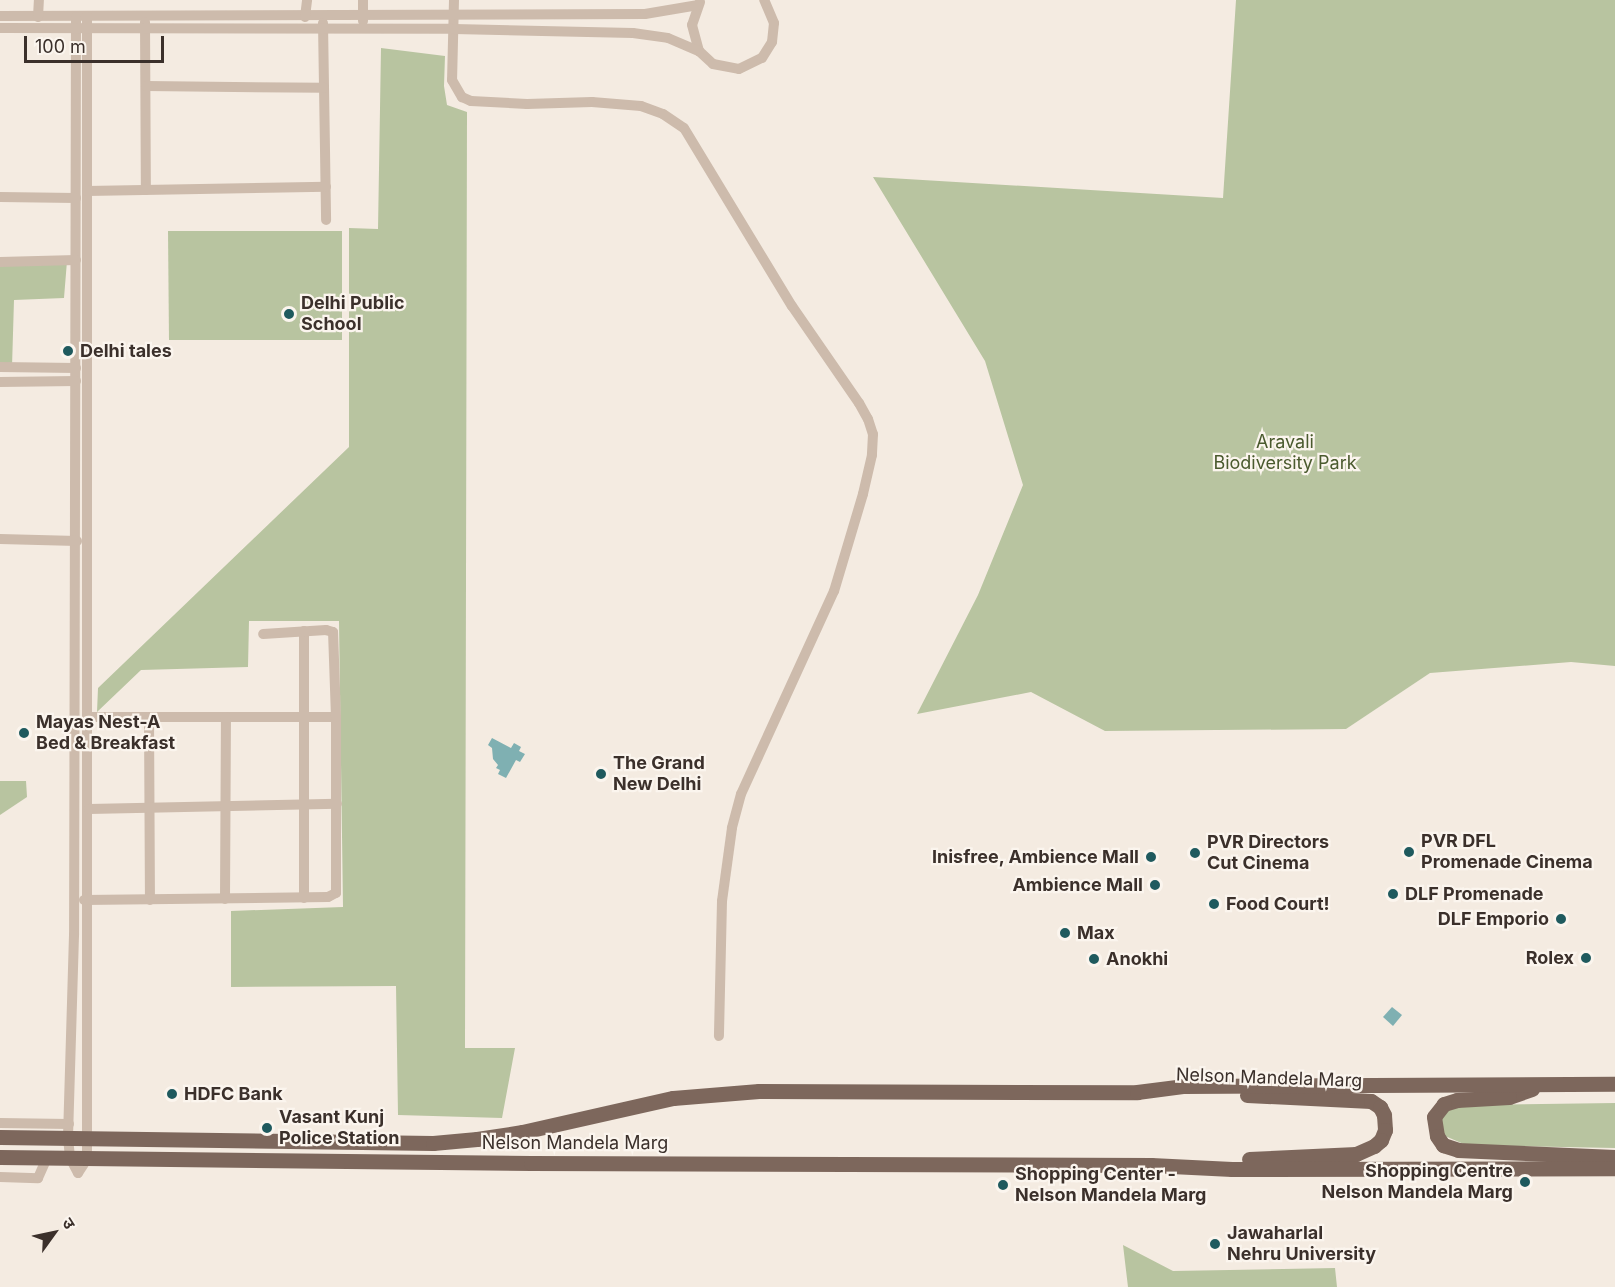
<!DOCTYPE html>
<html>
<head>
<meta charset="utf-8">
<style>
  body { margin:0 }
  #map { position:relative; width:1615px; height:1287px; overflow:hidden; background:#f4ebe1; font-family:Inter,"Noto Sans Devanagari",sans-serif }
  div>[style] { position:absolute }
  .green>* { inset:0; background:#b8c4a0 }
  .water>* { inset:0; background:#7fb0b2 }
  .street>* { height:10px; margin:-5px; padding:0 5px; transform-origin:5px; border-radius:5px; background:#cdbbac }
  .primary>* { height:15px; margin:-7.5px; padding:0 7.5px; transform-origin:7.5px; border-radius:7.5px; background:#7d675c }
  .dots>* { width:16px; height:16px; translate:-50% -50%; box-sizing:border-box; border:3px solid #fbf5ee; border-radius:50% }
  span { translate:-50% -50%; white-space:nowrap; text-align:center; line-height:1.15; -webkit-text-stroke:4.5px #fbf5ee; paint-order:stroke }
  .poi-label { font-size:18px; color:#3b302b; font-weight:700 }
  .left { translate:0 -50%; text-align:left }
  .right { translate:-100% -50%; text-align:right }
  .park-label { font-size:18px; color:#4a5a2e }
  .street-label { font-size:18px; color:#3b302b }
  .north { position:absolute; left:24px; top:1203px; width:60px; height:60px; -webkit-text-stroke:4px #fbf5ee; paint-order:stroke; rotate:57deg; font-size:16px; font-weight:700; line-height:24px; text-align:center; color:#3b302b }
  .north::after { content:''; display:block; margin:auto; width:21px; height:27px; background:#3b302b; clip-path:polygon(50% 0,100% 100%,50% 72%,0 100%) }
  .scale { position:absolute; left:24px; top:36px; width:140px; height:27px; box-sizing:border-box; border:3px solid #3b302b; border-top:0; padding-left:8px; font-size:18px; line-height:21px; white-space:nowrap; color:#3b302b; -webkit-text-stroke:4px #fbf5ee; paint-order:stroke }
</style>
</head>
<body>
<div id="map">
  <div class="green">
    <i style="clip-path:polygon(1236px 0,1615px 0,1615px 666px,1571px 662px,1430px 673px,1346px 729px,1105px 731px,1031px 692px,917px 714px,978px 595px,1023px 485px,985px 361px,873px 177px,1223px 198px)"></i>
    <i style="clip-path:polygon(381px 48px,445px 56px,444px 86px,447px 105px,467px 112px,465px 1048px,515px 1048px,502px 1118px,398px 1115px,396px 986px,231px 987px,231px 911px,343px 907px,339px 621px,249px 621px,248px 667px,141px 670px,97px 712px,98px 688px,349px 447px,349px 228px,378px 229px)"></i>
    <i style="clip-path:polygon(168px 231px,342px 231px,342px 340px,169px 340px)"></i>
    <i style="clip-path:polygon(67px 261px,64px 298px,14px 300px,12px 367px,0 367px,0 262px)"></i>
    <i style="clip-path:polygon(0 781px,26px 781px,27px 797px,0 815px)"></i>
    <i style="clip-path:polygon(1615px 1103px,1615px 1148px,1466px 1145px,1445px 1136px,1440px 1127px,1441px 1118px,1448px 1110px,1461px 1105px)"></i>
    <i style="clip-path:polygon(1123px 1245px,1173px 1271px,1335px 1268px,1337px 1287px,1128px 1287px)"></i>
  </div>
  <div class="water">
    <i style="clip-path:polygon(492px 738px,511px 748px,514px 743px,521px 747px,519px 751px,525px 754px,520px 762px,516px 760px,506px 778px,498px 774px,500px 770px,496px 768px,498px 765px,493px 759px,492px 748px,488px 745px)"></i>
    <i style="clip-path:polygon(1392px 1007px,1402px 1015px,1393px 1026px,1383px 1017px)"></i>
  </div>
  <div class="street">
    <i style="left:454px;top:0;width:80px;rotate:91.4deg"></i>
    <i style="left:452px;top:80px;width:20px;rotate:60deg"></i>
    <i style="left:462px;top:97px;width:10px;rotate:24deg"></i>
    <i style="left:471px;top:101px;width:56px;rotate:3.1deg"></i>
    <i style="left:527px;top:104px;width:65px;rotate:-1.8deg"></i>
    <i style="left:592px;top:102px;width:49px;rotate:4.7deg"></i>
    <i style="left:641px;top:106px;width:23px;rotate:20deg"></i>
    <i style="left:663px;top:114px;width:25px;rotate:34deg"></i>
    <i style="left:684px;top:128px;width:208px;rotate:58.8deg"></i>
    <i style="left:792px;top:306px;width:118px;rotate:55.4deg"></i>
    <i style="left:859px;top:403px;width:18px;rotate:61deg"></i>
    <i style="left:868px;top:419px;width:16px;rotate:72deg"></i>
    <i style="left:873px;top:434px;width:21px;rotate:93deg"></i>
    <i style="left:872px;top:455px;width:40px;rotate:103deg"></i>
    <i style="left:863px;top:494px;width:101px;rotate:106.6deg"></i>
    <i style="left:834px;top:591px;width:223px;rotate:114.6deg"></i>
    <i style="left:741px;top:794px;width:35px;rotate:105deg"></i>
    <i style="left:732px;top:828px;width:74px;rotate:97.8deg"></i>
    <i style="left:722px;top:901px;width:135px;rotate:91.3deg"></i>
    <i style="left:700px;top:2px;width:24px;rotate:109deg"></i>
    <i style="left:692px;top:25px;width:27px;rotate:75deg"></i>
    <i style="left:699px;top:51px;width:19px;rotate:43deg"></i>
    <i style="left:713px;top:64px;width:26px;rotate:11deg"></i>
    <i style="left:739px;top:69px;width:25px;rotate:-26deg"></i>
    <i style="left:762px;top:58px;width:19px;rotate:-58deg"></i>
    <i style="left:772px;top:42px;width:19px;rotate:-84deg"></i>
    <i style="left:774px;top:23px;width:25px;rotate:-113deg"></i>
    <i style="left:0;top:16px;width:645px;rotate:-0.18deg"></i>
    <i style="left:645px;top:14px;width:54px;rotate:-9.6deg"></i>
    <i style="left:38px;top:17px;width:17px;rotate:-87deg"></i>
    <i style="left:76px;top:17px;width:918px;rotate:90.12deg"></i>
    <i style="left:74px;top:935px;width:203px;rotate:91.7deg"></i>
    <i style="left:68px;top:1138px;width:20px;rotate:84deg"></i>
    <i style="left:70px;top:1158px;width:17px;rotate:62deg"></i>
    <i style="left:78px;top:1173px;width:17px;rotate:-57deg"></i>
    <i style="left:87px;top:1159px;width:1142px;rotate:-90deg"></i>
    <i style="left:305px;top:17px;width:17px;rotate:-83deg"></i>
    <i style="left:363px;top:21px;width:21px;rotate:-90deg"></i>
    <i style="left:145px;top:22px;width:168px;rotate:89.7deg"></i>
    <i style="left:323px;top:23px;width:197px;rotate:89.1deg"></i>
    <i style="left:0;top:28px;width:454px;rotate:0.1deg"></i>
    <i style="left:454px;top:29px;width:179px;rotate:1.3deg"></i>
    <i style="left:633px;top:33px;width:35px;rotate:8deg"></i>
    <i style="left:668px;top:38px;width:34px;rotate:23deg"></i>
    <i style="left:146px;top:86px;width:178px;rotate:0.6deg"></i>
    <i style="left:87px;top:191px;width:239px;rotate:-1deg"></i>
    <i style="left:0;top:197px;width:76px;rotate:0.8deg"></i>
    <i style="left:0;top:262px;width:76px;rotate:-1.5deg"></i>
    <i style="left:0;top:367px;width:76px;rotate:0.8deg"></i>
    <i style="left:0;top:382px;width:76px;rotate:-0.8deg"></i>
    <i style="left:0;top:539px;width:77px;rotate:1.5deg"></i>
    <i style="left:88px;top:717px;width:248px"></i>
    <i style="left:149px;top:717px;width:183px;rotate:89.7deg"></i>
    <i style="left:89px;top:809px;width:248px;rotate:-1.2deg"></i>
    <i style="left:304px;top:898px;width:267px;rotate:-90deg"></i>
    <i style="left:225px;top:899px;width:182px;rotate:-89.7deg"></i>
    <i style="left:84px;top:900px;width:244px;rotate:-0.7deg"></i>
    <i style="left:328px;top:897px;width:9px;rotate:-27deg"></i>
    <i style="left:336px;top:893px;width:176px;rotate:-90deg"></i>
    <i style="left:336px;top:717px;width:85px;rotate:-92deg"></i>
    <i style="left:333px;top:632px;width:7px;rotate:-164deg"></i>
    <i style="left:326px;top:630px;width:63px;rotate:176.4deg"></i>
    <i style="left:0;top:1123px;width:69px;rotate:0.8deg"></i>
    <i style="left:0;top:1177px;width:38px;rotate:2deg"></i>
    <i style="left:38px;top:1178px;width:22px;rotate:-66deg"></i>
  </div>
  <div class="primary">
    <i style="left:1532px;top:1089px;width:24px;rotate:161deg"></i>
    <i style="left:1509px;top:1097px;width:52px;rotate:176.7deg"></i>
    <i style="left:1457px;top:1100px;width:14px;rotate:163deg"></i>
    <i style="left:1444px;top:1104px;width:16px;rotate:128deg"></i>
    <i style="left:1434px;top:1117px;width:19px;rotate:81deg"></i>
    <i style="left:1437px;top:1136px;width:11px;rotate:56deg"></i>
    <i style="left:1443px;top:1145px;width:16px;rotate:18deg"></i>
    <i style="left:1458px;top:1150px;width:157px;rotate:2.6deg"></i>
    <i style="left:1247px;top:1095px;width:124px;rotate:2.8deg"></i>
    <i style="left:1371px;top:1101px;width:11px;rotate:34deg"></i>
    <i style="left:1380px;top:1107px;width:9px;rotate:63deg"></i>
    <i style="left:1384px;top:1115px;width:15px;rotate:86deg"></i>
    <i style="left:1385px;top:1130px;width:11px;rotate:112deg"></i>
    <i style="left:1381px;top:1140px;width:9px;rotate:139deg"></i>
    <i style="left:1374px;top:1146px;width:20px;rotate:156deg"></i>
    <i style="left:1356px;top:1154px;width:107px;rotate:177.3deg"></i>
    <i style="left:0;top:1137px;width:433px;rotate:0.8deg"></i>
    <i style="left:433px;top:1143px;width:44px;rotate:-5.2deg"></i>
    <i style="left:477px;top:1139px;width:46px;rotate:-8.8deg"></i>
    <i style="left:522px;top:1132px;width:155px;rotate:-12.7deg"></i>
    <i style="left:673px;top:1098px;width:86px;rotate:-4.7deg"></i>
    <i style="left:759px;top:1091px;width:378px;rotate:0.2deg"></i>
    <i style="left:1137px;top:1092px;width:46px;rotate:-7.4deg"></i>
    <i style="left:1183px;top:1086px;width:432px;rotate:-0.3deg"></i>
    <i style="left:0;top:1157px;width:531px;rotate:0.65deg"></i>
    <i style="left:531px;top:1163px;width:620px;rotate:0.18deg"></i>
    <i style="left:1151px;top:1165px;width:81px;rotate:2.8deg"></i>
    <i style="left:1232px;top:1169px;width:383px;rotate:-0.1deg"></i>
  </div>
  <div class="dots">
    <i style="left:289px;top:314px;background:#1f5a5e"></i>
    <i style="left:68px;top:351px;background:#1f5a5e"></i>
    <i style="left:24px;top:733px;background:#1f5a5e"></i>
    <i style="left:601px;top:774px;background:#1f5a5e"></i>
    <i style="left:1409px;top:852px;background:#1f5a5e"></i>
    <i style="left:1195px;top:853px;background:#1f5a5e"></i>
    <i style="left:1151px;top:857px;background:#1f5a5e"></i>
    <i style="left:1155px;top:885px;background:#1f5a5e"></i>
    <i style="left:1393px;top:894px;background:#1f5a5e"></i>
    <i style="left:1214px;top:904px;background:#1f5a5e"></i>
    <i style="left:1561px;top:919px;background:#1f5a5e"></i>
    <i style="left:1065px;top:933px;background:#1f5a5e"></i>
    <i style="left:1586px;top:958px;background:#1f5a5e"></i>
    <i style="left:1094px;top:959px;background:#1f5a5e"></i>
    <i style="left:172px;top:1094px;background:#1f5a5e"></i>
    <i style="left:267px;top:1128px;background:#1f5a5e"></i>
    <i style="left:1525px;top:1182px;background:#1f5a5e"></i>
    <i style="left:1003px;top:1185px;background:#1f5a5e"></i>
    <i style="left:1215px;top:1244px;background:#1f5a5e"></i>
  </div>
  <div class="poi-label">
    <span class="left" style="left:301px;top:314px">Delhi Public<br>School</span>
    <span class="left" style="left:80px;top:351px">Delhi tales</span>
    <span class="left" style="left:36px;top:733px">Mayas Nest-A<br>Bed &amp; Breakfast</span>
    <span class="left" style="left:613px;top:774px">The Grand<br>New Delhi</span>
    <span class="left" style="left:1421px;top:852px">PVR DFL<br>Promenade Cinema</span>
    <span class="left" style="left:1207px;top:853px">PVR Directors<br>Cut Cinema</span>
    <span class="right" style="left:1139px;top:857px">Inisfree, Ambience Mall</span>
    <span class="right" style="left:1143px;top:885px">Ambience Mall</span>
    <span class="left" style="left:1405px;top:894px">DLF Promenade</span>
    <span class="left" style="left:1226px;top:904px">Food Court!</span>
    <span class="right" style="left:1549px;top:919px">DLF Emporio</span>
    <span class="left" style="left:1077px;top:933px">Max</span>
    <span class="right" style="left:1574px;top:958px">Rolex</span>
    <span class="left" style="left:1106px;top:959px">Anokhi</span>
    <span class="left" style="left:184px;top:1094px">HDFC Bank</span>
    <span class="left" style="left:279px;top:1128px">Vasant Kunj<br>Police Station</span>
    <span class="right" style="left:1513px;top:1182px">Shopping Centre<br>Nelson Mandela Marg</span>
    <span class="left" style="left:1015px;top:1185px">Shopping Center -<br>Nelson Mandela Marg</span>
    <span class="left" style="left:1227px;top:1244px">Jawaharlal<br>Nehru University</span>
  </div>
  <div class="park-label">
    <span style="left:1285px;top:453px">Aravali<br>Biodiversity Park</span>
  </div>
  <div class="street-label">
    <span style="left:1269px;top:1078px;rotate:2deg">Nelson Mandela Marg</span>
    <span style="left:575px;top:1143px">Nelson Mandela Marg</span>
  </div>
  <div class="north">उ</div>
  <div class="scale">100 m</div>
</div>
</body>
</html>
